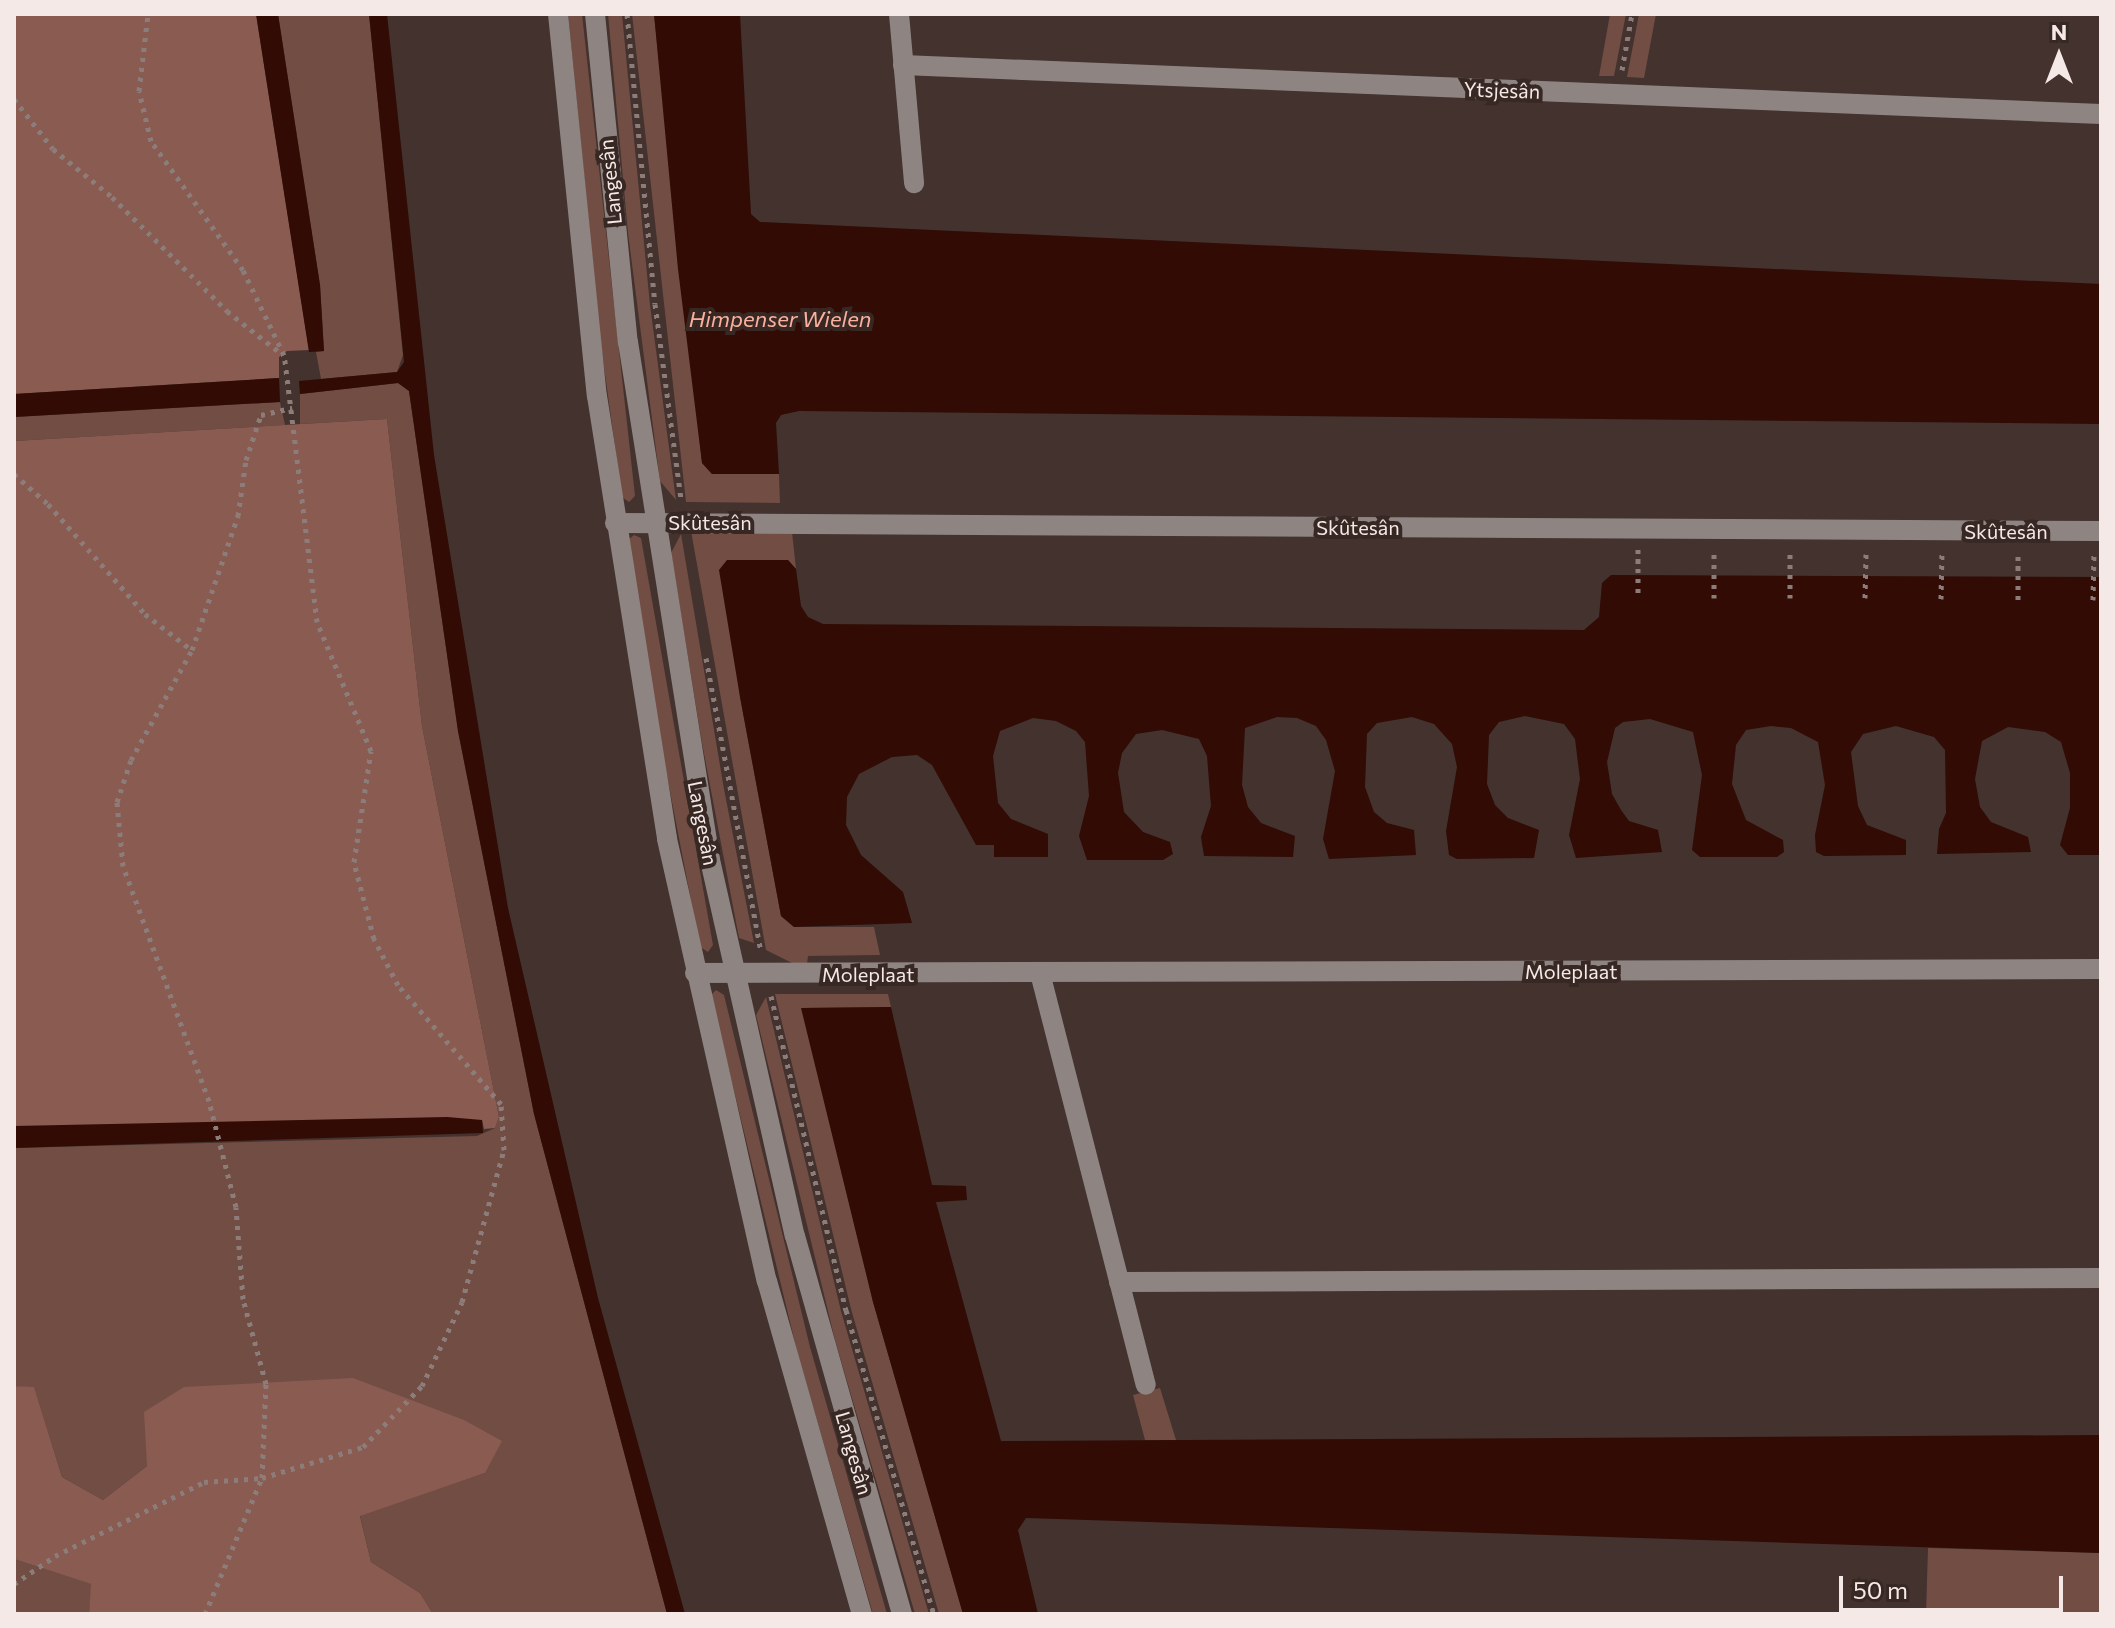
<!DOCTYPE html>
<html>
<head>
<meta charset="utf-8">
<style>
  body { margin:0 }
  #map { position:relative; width:2115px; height:1628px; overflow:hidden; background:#43322e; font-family:Commissioner,sans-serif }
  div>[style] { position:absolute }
  .green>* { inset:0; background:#724d44 }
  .forest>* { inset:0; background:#8a5b50 }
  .water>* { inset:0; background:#310b04 }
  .path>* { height:5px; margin-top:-2.5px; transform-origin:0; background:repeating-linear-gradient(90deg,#8c7d7a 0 4px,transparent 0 10px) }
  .minor>* { height:20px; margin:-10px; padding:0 10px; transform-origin:10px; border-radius:10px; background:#8e8583 }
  span { translate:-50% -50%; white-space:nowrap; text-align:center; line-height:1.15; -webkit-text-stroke:8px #382824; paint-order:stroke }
  .street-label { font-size:20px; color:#f4e9e6 }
  .water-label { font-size:22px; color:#fbaf9d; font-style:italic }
  .frame { position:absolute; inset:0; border:16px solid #f4e9e6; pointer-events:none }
  .north { position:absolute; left:2019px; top:16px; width:80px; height:80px; -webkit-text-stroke:6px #382824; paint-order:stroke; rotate:0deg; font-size:22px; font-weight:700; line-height:32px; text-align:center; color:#f4e9e6 }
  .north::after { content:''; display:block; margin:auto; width:28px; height:36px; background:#f4e9e6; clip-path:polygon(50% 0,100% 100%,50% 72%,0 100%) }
  .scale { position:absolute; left:1839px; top:1576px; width:224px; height:36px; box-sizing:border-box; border:4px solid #f4e9e6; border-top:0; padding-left:10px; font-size:24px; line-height:28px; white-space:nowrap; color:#f4e9e6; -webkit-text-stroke:6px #382824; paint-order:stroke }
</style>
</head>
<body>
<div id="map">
  <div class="green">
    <i style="clip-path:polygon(278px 14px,369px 14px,403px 355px,397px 372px,321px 379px,316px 352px,324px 351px,320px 285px)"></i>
    <i style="clip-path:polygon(568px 14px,582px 14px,635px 496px,629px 502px,622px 497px,601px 345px)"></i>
    <i style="clip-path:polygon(608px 14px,622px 14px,650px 305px,676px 500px,660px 481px,628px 233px)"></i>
    <i style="clip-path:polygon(632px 14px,654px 14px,702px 463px,712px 474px,779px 474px,780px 503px,686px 502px)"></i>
    <i style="clip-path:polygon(1610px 14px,1626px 14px,1614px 76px,1599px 76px)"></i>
    <i style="clip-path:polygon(1639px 14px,1656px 14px,1644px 78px,1627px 77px)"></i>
    <i style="clip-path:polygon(398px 383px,409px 391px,458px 731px,534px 1114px,667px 1614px,433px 1614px,420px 1593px,371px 1562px,360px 1515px,485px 1473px,147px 1466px,103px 1500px,62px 1477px,34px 1388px,14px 1386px,14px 1148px,477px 1136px,495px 1128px,499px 1117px,422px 726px,387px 419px,300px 424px,300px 394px)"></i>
    <i style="clip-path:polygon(280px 402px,285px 425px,14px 441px,14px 417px)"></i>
    <i style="clip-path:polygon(691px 531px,792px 532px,796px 569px,788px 560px,727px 560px,740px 697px,781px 916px,794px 927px,874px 927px,880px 955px,808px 956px,807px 964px,796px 965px,766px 950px)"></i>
    <i style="clip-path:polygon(681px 534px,724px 789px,754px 943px,739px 938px,702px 743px,671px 553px)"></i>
    <i style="clip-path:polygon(634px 535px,641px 538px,713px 945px,708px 952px,700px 947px,662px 750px,628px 540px)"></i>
    <i style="clip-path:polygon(716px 990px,724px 995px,810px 1347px,887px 1614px,873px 1614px,797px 1351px,711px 995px)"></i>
    <i style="clip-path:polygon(775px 994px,888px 994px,891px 1007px,802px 1008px,873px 1302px,963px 1614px,939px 1614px,851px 1309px)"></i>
    <i style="clip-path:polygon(766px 997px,841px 1311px,929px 1614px,915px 1614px,835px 1340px,756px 1015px)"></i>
    <i style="clip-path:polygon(1160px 1388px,1176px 1440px,1145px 1440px,1133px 1395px)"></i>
    <i style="clip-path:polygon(1928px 1548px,2101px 1553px,2101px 1614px,1926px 1614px)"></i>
    <i style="clip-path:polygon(14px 1559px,92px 1584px,89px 1614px,14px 1614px)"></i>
  </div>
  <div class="forest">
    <i style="clip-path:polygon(14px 14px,256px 14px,309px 350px,287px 351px,279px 357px,279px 378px,14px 394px)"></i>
    <i style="clip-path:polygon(387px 419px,422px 726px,499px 1117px,495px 1128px,484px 1129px,482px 1120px,18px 1129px,14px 1126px,14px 441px)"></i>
    <i style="clip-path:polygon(353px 1378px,464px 1420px,502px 1441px,485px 1473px,360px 1516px,371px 1562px,420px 1593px,433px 1614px,89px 1614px,91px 1584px,14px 1559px,14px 1386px,34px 1387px,62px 1477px,103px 1500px,147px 1466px,144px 1412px,184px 1387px)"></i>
  </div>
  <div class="water">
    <i style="clip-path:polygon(256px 14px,278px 14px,320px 285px,324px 351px,309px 352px)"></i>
    <i style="clip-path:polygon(369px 14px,387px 14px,434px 455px,508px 908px,598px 1298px,685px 1614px,667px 1614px,534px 1114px,458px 731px,409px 391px,398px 383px,300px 394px,299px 381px,397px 372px,404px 362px)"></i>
    <i style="clip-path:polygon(654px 14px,740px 14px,751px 214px,760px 222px,2101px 284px,2101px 424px,799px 411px,781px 415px,776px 423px,779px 474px,712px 474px,702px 463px,678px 269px)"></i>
    <i style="clip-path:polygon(279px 378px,280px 402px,14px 417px,14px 394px)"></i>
    <i style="clip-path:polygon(727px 560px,788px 560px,796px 569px,801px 606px,808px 617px,823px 624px,1584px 630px,1599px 617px,1602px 583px,1611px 575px,2101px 577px,2101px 855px,2068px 855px,2060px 845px,2070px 808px,2070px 773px,2061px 742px,2045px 732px,2008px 727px,1982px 741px,1975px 779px,1980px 807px,1991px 822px,2028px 837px,2031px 852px,1937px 854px,1939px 829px,1946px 813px,1945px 750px,1934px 737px,1896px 726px,1863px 734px,1851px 752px,1858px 806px,1867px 825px,1906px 840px,1906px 855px,1824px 856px,1816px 852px,1815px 835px,1825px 785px,1818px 742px,1791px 728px,1771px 726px,1746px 730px,1736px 745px,1732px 784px,1746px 820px,1783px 840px,1784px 852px,1777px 857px,1700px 857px,1692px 850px,1702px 775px,1693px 732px,1650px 719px,1623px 722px,1615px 728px,1607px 762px,1612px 794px,1621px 810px,1629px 821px,1658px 830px,1662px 852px,1576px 858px,1569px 835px,1580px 779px,1575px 739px,1564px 724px,1525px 716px,1499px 722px,1489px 735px,1487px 784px,1495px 805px,1508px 818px,1539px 830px,1534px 858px,1457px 859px,1449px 855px,1446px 831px,1457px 767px,1452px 744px,1434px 724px,1412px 717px,1377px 723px,1367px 734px,1365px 787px,1374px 812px,1387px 823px,1414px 830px,1416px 855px,1329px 859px,1323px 839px,1335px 771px,1326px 740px,1316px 726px,1297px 718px,1277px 717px,1245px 728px,1242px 785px,1248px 807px,1261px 823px,1295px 836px,1293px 857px,1204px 856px,1201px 837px,1211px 806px,1207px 756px,1199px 739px,1162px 730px,1136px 734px,1122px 753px,1118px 773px,1124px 812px,1143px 832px,1170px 842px,1173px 854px,1163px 860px,1087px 860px,1079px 836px,1089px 796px,1085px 742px,1076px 731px,1056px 721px,1033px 718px,1000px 731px,993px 756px,998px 803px,1011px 819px,1048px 834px,1048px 857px,994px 857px,994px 845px,976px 845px,932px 765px,917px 755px,892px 757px,859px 774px,847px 797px,846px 825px,861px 855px,903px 892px,912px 923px,794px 927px,781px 916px,740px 697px,719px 570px)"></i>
    <i style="clip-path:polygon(891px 1007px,932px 1185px,966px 1186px,967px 1200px,936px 1202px,1001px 1441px,2101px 1435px,2101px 1553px,1026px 1518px,1018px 1530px,1038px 1614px,963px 1614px,873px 1302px,801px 1008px)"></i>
    <i style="clip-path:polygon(447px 1117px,482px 1120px,483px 1133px,14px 1148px,14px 1126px)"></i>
  </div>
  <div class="path">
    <i style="left:627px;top:14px;width:291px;rotate:84.5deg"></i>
    <i style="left:655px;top:304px;width:196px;rotate:82.4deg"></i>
    <i style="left:1622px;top:70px;width:57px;rotate:-79.9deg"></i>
    <i style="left:14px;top:99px;width:63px;rotate:52deg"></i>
    <i style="left:53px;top:149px;width:76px;rotate:39.1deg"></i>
    <i style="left:112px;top:197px;width:162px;rotate:44.7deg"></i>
    <i style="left:227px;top:311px;width:71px;rotate:38.2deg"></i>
    <i style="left:14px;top:474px;width:45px;rotate:41.4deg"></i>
    <i style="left:48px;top:504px;width:147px;rotate:48.6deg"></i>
    <i style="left:145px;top:614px;width:59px;rotate:37.5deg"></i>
    <i style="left:1638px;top:549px;width:48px;rotate:90deg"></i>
    <i style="left:1714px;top:598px;width:45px;rotate:-90deg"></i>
    <i style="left:1790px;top:598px;width:48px;rotate:-90deg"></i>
    <i style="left:1865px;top:598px;width:44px;rotate:-88.7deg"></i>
    <i style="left:1941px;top:599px;width:48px;rotate:-88.8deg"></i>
    <i style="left:2018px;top:600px;width:45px;rotate:-90deg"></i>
    <i style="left:2093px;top:600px;width:48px;rotate:-88.8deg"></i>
    <i style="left:706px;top:658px;width:298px;rotate:79.4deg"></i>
    <i style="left:771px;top:996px;width:323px;rotate:76.6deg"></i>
    <i style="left:846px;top:1310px;width:316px;rotate:73.9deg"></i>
    <i style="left:14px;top:1584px;width:50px;rotate:-34.3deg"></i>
    <i style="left:55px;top:1556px;width:166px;rotate:-26.4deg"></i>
    <i style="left:204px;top:1482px;width:58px;rotate:-3.9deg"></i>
    <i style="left:262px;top:1478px;width:106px;rotate:-17.1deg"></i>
    <i style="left:363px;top:1447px;width:85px;rotate:-46deg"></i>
    <i style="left:422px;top:1386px;width:93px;rotate:-64.5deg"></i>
    <i style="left:462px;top:1302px;width:158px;rotate:-74.6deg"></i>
    <i style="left:504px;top:1150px;width:46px;rotate:-93.7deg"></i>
    <i style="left:501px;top:1104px;width:157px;rotate:-130.9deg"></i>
    <i style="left:398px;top:985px;width:52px;rotate:-117.6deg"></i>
    <i style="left:374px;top:939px;width:80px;rotate:-104.6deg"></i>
    <i style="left:354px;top:862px;width:112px;rotate:-81.3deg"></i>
    <i style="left:371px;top:751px;width:140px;rotate:-112.7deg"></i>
    <i style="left:317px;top:622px;width:269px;rotate:-97deg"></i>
    <i style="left:284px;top:355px;width:94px;rotate:-115.8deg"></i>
    <i style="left:243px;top:270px;width:158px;rotate:-125.5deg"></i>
    <i style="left:151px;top:141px;width:51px;rotate:-103.5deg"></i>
    <i style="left:139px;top:91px;width:78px;rotate:-83.3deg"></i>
    <i style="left:205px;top:1614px;width:147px;rotate:-67.3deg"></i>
    <i style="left:262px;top:1478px;width:94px;rotate:-87.6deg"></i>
    <i style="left:266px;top:1384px;width:88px;rotate:-105.1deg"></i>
    <i style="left:243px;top:1299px;width:92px;rotate:-94.4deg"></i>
    <i style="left:236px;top:1207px;width:109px;rotate:-104.3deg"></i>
    <i style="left:209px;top:1101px;width:250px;rotate:-110.1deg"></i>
    <i style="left:123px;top:866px;width:64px;rotate:-95.4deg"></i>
    <i style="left:117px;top:802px;width:44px;rotate:-71.6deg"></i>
    <i style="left:131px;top:760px;width:126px;rotate:-61deg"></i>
    <i style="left:192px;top:650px;width:142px;rotate:-71.1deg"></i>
    <i style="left:238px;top:516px;width:57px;rotate:-81.9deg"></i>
    <i style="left:246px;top:460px;width:47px;rotate:-71.6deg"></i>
    <i style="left:261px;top:415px;width:32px;rotate:-13deg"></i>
  </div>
  <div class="minor">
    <i style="left:558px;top:14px;width:384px;rotate:84.2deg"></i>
    <i style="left:597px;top:396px;width:448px;rotate:81deg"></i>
    <i style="left:667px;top:839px;width:453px;rotate:77.3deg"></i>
    <i style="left:767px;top:1281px;width:346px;rotate:74.1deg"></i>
    <i style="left:595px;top:14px;width:330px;rotate:84.3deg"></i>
    <i style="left:628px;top:342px;width:524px;rotate:81deg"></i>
    <i style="left:710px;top:860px;width:385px;rotate:77.3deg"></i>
    <i style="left:795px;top:1236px;width:393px;rotate:74.2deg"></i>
    <i style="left:899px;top:14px;width:170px;rotate:84.9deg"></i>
    <i style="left:903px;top:65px;width:1199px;rotate:2.34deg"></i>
    <i style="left:615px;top:523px;width:1486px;rotate:0.31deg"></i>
    <i style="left:695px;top:973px;width:1406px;rotate:-0.16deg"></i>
    <i style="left:1040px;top:973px;width:425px;rotate:75.6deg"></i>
    <i style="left:1119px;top:1282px;width:982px;rotate:-0.23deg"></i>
  </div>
  <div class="street-label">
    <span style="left:1502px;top:90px;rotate:2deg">Ytsjesân</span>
    <span style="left:610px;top:182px;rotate:-96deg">Langesân</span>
    <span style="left:710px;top:522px">Skûtesân</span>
    <span style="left:1358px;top:527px">Skûtesân</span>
    <span style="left:2006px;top:531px">Skûtesân</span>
    <span style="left:703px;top:823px;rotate:79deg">Langesân</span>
    <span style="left:1571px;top:971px">Moleplaat</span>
    <span style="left:868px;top:974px">Moleplaat</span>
    <span style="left:854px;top:1453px;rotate:74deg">Langesân</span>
  </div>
  <div class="water-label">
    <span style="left:780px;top:319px">Himpenser Wielen</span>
  </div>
  <div class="frame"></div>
  <div class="north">N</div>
  <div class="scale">50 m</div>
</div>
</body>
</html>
